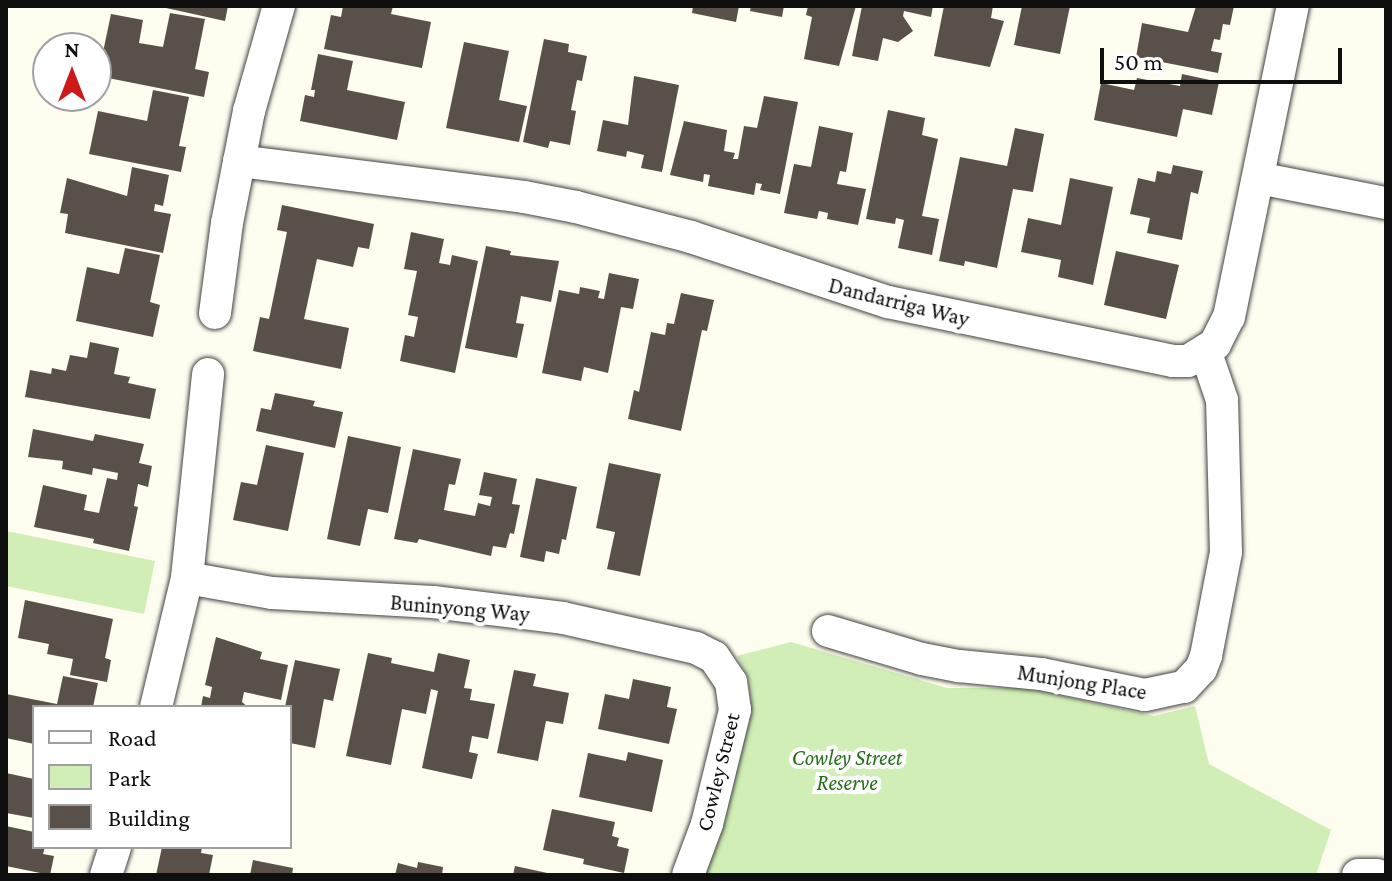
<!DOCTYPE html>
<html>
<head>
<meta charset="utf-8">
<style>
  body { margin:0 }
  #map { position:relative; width:1392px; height:881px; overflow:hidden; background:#fffdf0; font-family:"Crimson Pro",serif }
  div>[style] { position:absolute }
  .green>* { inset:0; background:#d0eeb5 }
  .building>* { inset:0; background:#59504a }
  .roads { filter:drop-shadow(0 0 2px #424242) drop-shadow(0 0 2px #424242) }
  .minor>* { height:32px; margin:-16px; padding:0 16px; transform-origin:16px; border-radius:16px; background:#fff }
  span { translate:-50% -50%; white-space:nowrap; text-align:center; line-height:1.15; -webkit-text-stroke:8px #fff; paint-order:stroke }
  .street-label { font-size:22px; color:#0f0f0f }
  .park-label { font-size:22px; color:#266d18; font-style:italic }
  .frame { position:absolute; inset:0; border:8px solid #0f0f0f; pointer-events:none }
  .legend { position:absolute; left:32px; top:705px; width:260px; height:144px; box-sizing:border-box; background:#fff; border:2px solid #9f9f9f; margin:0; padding:10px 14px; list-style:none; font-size:24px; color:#0f0f0f }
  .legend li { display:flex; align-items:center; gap:16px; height:40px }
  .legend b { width:40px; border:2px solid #9f9f9f }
  .north { position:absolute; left:32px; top:32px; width:80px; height:80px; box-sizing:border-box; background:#fff; border:2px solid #9f9f9f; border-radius:50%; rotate:0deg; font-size:22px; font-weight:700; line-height:32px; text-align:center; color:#0f0f0f }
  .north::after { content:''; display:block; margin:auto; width:28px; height:36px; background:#cd1919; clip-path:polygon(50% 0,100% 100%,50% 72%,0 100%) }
  .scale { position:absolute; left:1100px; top:48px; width:242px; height:36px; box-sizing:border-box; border:4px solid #0f0f0f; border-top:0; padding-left:10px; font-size:24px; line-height:28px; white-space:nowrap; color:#0f0f0f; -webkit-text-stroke:6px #fff; paint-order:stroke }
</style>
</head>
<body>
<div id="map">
  <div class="green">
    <i style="clip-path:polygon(6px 531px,155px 561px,144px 614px,6px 586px)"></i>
    <i style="clip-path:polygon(791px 642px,947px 688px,1026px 688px,1154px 716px,1195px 706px,1209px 764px,1331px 830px,1316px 875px,701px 875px,711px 852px,748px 726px,751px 701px,748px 677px,737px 656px)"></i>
  </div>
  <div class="building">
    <i style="clip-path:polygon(157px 6px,228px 6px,225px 21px)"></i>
    <i style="clip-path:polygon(343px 6px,393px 6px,391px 14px,431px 22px,422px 68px,324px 49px,331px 15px,341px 17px)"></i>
    <i style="clip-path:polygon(693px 6px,739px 6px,736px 22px,692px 13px)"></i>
    <i style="clip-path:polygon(751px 6px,784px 6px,782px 17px,750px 11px)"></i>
    <i style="clip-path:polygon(808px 6px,856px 6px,839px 66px,804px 59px,812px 17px,806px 15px)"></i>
    <i style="clip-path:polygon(862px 6px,933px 6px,931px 17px,904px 11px,903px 16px,913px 31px,898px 42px,883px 38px,878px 61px,852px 56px)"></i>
    <i style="clip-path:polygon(944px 6px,993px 6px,991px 18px,1004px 21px,990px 67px,934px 56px)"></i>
    <i style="clip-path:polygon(1022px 6px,1070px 6px,1060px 54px,1014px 45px)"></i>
    <i style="clip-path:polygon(1196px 6px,1234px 6px,1230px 25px,1223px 24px,1220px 40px,1214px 39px,1211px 51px,1222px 53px,1218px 73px,1136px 57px,1142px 23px,1188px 32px)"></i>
    <i style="clip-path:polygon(170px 13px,205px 19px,195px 69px,209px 72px,204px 97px,98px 76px,111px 14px,143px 20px,139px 43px,163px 47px)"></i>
    <i style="clip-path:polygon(544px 39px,569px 44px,568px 52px,587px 56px,582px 81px,577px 80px,571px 110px,576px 111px,570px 145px,550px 141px,548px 148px,523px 142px)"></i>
    <i style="clip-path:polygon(464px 42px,509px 51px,499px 100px,527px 106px,519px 142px,446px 128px)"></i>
    <i style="clip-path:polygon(318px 54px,353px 61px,347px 90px,405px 102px,397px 140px,300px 121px,305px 95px,314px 97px,315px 90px,311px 90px)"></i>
    <i style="clip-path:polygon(1182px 74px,1219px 82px,1212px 115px,1183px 109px,1177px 137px,1094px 120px,1101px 83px,1134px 90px,1137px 78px,1180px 86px)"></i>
    <i style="clip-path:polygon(634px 76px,679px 85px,662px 172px,641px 168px,644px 155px,627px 151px,626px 157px,597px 151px,603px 120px,628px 125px)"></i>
    <i style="clip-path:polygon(153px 90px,189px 97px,179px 146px,186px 147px,181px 172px,89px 154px,98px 111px,147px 121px)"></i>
    <i style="clip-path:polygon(764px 96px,798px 102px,780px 194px,760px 190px,762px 184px,756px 183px,754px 195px,708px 186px,710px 175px,704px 174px,703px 182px,670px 175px,684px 121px,727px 130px,724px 151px,735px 153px,733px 159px,738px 159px,744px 126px,757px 128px)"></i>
    <i style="clip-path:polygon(888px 110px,925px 118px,922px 135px,938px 139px,922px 216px,939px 219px,932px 255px,898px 248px,904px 220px,896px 218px,895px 224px,866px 219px)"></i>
    <i style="clip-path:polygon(819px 126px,853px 133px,846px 172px,840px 171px,837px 184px,866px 189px,858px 225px,827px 219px,828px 213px,819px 211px,817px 219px,784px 213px,794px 164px,811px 167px)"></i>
    <i style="clip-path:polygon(1015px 128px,1044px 134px,1033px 192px,1013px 189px,997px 268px,965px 261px,964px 266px,939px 261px,960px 157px,1007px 166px)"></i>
    <i style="clip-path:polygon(1173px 165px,1203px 171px,1198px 194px,1191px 192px,1182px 240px,1147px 233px,1150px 218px,1130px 214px,1138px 178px,1155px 182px,1157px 171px,1171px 174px)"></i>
    <i style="clip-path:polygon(132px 167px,169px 175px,163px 206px,155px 204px,154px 211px,171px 214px,163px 253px,65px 233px,68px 214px,60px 213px,67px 178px,127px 196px)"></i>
    <i style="clip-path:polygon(1070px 178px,1113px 187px,1093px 285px,1058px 277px,1061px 260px,1021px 252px,1028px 218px,1061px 225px)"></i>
    <i style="clip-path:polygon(282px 205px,374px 224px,369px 249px,358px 247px,353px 267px,317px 259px,304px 319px,349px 328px,341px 369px,253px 351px,260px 317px,269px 319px,287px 232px,277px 230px)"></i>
    <i style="clip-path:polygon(411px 232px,444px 239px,439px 263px,450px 265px,452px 255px,478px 261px,455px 373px,400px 361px,405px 335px,414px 337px,418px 317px,408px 315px,417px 271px,404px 269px)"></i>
    <i style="clip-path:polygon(486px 246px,511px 251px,510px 255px,559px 261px,551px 302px,521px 296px,516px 323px,524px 324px,517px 358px,465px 348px)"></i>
    <i style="clip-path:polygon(125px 248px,160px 255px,150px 302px,160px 305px,153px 337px,76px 321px,87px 267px,119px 274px)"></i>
    <i style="clip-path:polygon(1116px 251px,1179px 265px,1166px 319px,1104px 305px)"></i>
    <i style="clip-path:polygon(609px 273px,639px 279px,633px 309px,621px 307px,608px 373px,584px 367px,581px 381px,542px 373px,559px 290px,579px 294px,580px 287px,600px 291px,598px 298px,604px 299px)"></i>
    <i style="clip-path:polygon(681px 293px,714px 300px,707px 331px,702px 330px,681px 431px,628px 419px,634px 390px,639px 392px,651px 332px,665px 335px,667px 323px,674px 324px)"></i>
    <i style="clip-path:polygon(90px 342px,119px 348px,114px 374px,130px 377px,128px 383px,156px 389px,150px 419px,25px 397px,30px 370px,51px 374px,52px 368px,66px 371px,70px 355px,87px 358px)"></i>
    <i style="clip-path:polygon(275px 393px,315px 401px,313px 406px,343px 412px,335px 448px,256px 431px,261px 408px,271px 410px)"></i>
    <i style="clip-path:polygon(33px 429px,93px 441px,95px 434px,144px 444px,139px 463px,152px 466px,148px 487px,138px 484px,134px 506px,138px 507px,129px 551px,93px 543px,94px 539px,34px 527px,43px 485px,87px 495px,84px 510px,99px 513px,107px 478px,117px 480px,118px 473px,93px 468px,92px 475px,62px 469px,63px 461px,28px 457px)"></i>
    <i style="clip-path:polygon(348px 436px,401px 447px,388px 513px,368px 509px,360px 546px,327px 539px)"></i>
    <i style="clip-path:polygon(266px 445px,304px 453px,288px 531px,233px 520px,241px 482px,257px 485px)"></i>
    <i style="clip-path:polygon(413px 449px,461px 459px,455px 485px,449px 484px,444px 510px,475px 516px,478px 503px,490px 506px,492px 497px,479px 495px,484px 472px,517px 479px,512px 504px,520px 505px,514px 534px,510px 533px,506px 548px,493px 546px,491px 556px,419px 539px,417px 543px,394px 539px)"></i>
    <i style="clip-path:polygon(609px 463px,661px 474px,640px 576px,607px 569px,615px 532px,596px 528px)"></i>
    <i style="clip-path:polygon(536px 478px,577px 487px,566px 540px,562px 539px,559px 554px,546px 551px,544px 562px,520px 557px)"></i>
    <i style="clip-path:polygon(25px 600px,113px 619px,105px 658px,111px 660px,107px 682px,70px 675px,73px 659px,47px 654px,49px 644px,18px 638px)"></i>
    <i style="clip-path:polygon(216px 637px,262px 652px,260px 659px,288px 665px,281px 700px,244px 692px,242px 702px,248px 707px,201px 707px,203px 696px,210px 698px,212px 687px,205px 685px)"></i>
    <i style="clip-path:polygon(368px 653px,392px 658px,391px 663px,434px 672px,438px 653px,470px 660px,464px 688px,472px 689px,470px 700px,495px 704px,488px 739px,472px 736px,469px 752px,478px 754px,472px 779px,422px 768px,438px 691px,431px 689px,426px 714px,402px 709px,391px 765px,346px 756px)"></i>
    <i style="clip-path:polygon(295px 660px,340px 669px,333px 701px,324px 699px,315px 748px,290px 743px,290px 707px,285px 707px)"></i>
    <i style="clip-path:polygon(514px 670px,536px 674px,533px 686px,569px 693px,563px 724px,546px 721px,538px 761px,497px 753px)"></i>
    <i style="clip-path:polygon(63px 676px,98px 683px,93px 707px,34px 707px,34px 744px,6px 738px,6px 694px,57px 704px)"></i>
    <i style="clip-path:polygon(633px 679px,671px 687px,667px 707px,677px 709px,669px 744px,598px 729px,605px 694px,629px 699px)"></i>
    <i style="clip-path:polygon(628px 752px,663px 760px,652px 812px,579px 797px,588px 753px,626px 761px)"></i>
    <i style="clip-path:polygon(6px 773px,34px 779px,34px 818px,6px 813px)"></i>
    <i style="clip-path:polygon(552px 809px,615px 822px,612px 836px,619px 838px,617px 846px,629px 849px,624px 873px,583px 864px,584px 859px,543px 850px)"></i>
    <i style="clip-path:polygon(6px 826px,34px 832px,34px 847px,45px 847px,43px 854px,54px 856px,50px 875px,6px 866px)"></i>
    <i style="clip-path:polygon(162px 847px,202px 847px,201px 853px,213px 855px,209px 875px,156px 875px)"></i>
    <i style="clip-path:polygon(253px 860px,293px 868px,292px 875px,250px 875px)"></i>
    <i style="clip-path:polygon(418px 862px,443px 867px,442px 875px,395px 875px,398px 863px,417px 868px)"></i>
    <i style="clip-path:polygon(515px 866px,552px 874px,552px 875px,513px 875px)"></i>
  </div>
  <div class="roads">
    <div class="minor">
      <i style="left:239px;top:161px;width:287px;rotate:7.2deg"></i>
      <i style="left:524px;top:197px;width:53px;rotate:10.9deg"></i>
      <i style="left:576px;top:207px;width:119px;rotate:14.6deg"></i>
      <i style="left:691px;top:237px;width:207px;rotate:18.3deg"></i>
      <i style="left:888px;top:302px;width:291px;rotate:11.7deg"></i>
      <i style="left:1173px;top:361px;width:15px"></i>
      <i style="left:1188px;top:361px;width:32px;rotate:-32deg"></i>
      <i style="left:1215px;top:344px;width:30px;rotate:-63deg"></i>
      <i style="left:1229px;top:317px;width:318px;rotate:-78.4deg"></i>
      <i style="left:1258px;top:178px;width:130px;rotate:11.1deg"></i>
      <i style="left:215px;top:313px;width:91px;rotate:-82.4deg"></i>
      <i style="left:227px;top:223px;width:114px;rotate:-78.9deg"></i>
      <i style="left:249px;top:111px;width:109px;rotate:-74.1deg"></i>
      <i style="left:187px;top:578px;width:86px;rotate:10deg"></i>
      <i style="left:272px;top:593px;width:161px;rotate:3.2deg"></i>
      <i style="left:433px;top:602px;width:131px;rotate:7deg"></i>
      <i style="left:563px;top:618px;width:136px;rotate:12.7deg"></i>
      <i style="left:696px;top:648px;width:20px;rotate:27deg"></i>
      <i style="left:714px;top:657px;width:30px;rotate:56deg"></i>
      <i style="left:731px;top:682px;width:28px;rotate:82deg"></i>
      <i style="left:735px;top:710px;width:117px;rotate:103.8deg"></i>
      <i style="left:707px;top:824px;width:54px;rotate:110.4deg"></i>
      <i style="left:828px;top:631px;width:98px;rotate:16.6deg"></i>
      <i style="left:922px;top:659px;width:38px;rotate:11deg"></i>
      <i style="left:959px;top:666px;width:82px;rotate:5.6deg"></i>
      <i style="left:1041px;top:674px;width:106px;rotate:11.4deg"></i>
      <i style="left:1145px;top:695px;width:40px;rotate:-12deg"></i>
      <i style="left:1184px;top:687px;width:25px;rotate:-47deg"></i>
      <i style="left:1201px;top:669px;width:14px;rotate:-69deg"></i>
      <i style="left:1206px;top:656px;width:106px;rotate:-79.1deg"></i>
      <i style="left:1226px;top:552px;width:152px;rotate:-91.5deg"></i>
      <i style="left:1222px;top:400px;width:50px;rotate:-108.8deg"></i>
      <i style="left:156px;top:707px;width:133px;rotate:-76.5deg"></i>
      <i style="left:187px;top:578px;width:205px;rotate:-84.1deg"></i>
      <i style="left:106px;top:875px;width:29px;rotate:-72deg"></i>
      <i style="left:1358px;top:875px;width:19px"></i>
    </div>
  </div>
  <div class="street-label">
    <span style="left:899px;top:302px;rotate:14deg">Dandarriga Way</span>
    <span style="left:460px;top:608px;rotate:5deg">Buninyong Way</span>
    <span style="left:1082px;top:682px;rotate:9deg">Munjong Place</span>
    <span style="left:718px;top:772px;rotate:-76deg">Cowley Street</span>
  </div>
  <div class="park-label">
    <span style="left:847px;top:770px">Cowley Street<br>Reserve</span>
  </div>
  <div class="frame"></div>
  <ul class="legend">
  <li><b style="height:10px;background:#fff"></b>Road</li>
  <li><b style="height:22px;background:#d0eeb5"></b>Park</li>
  <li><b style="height:22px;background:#59504a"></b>Building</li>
  </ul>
  <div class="north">N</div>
  <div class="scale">50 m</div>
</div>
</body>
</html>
